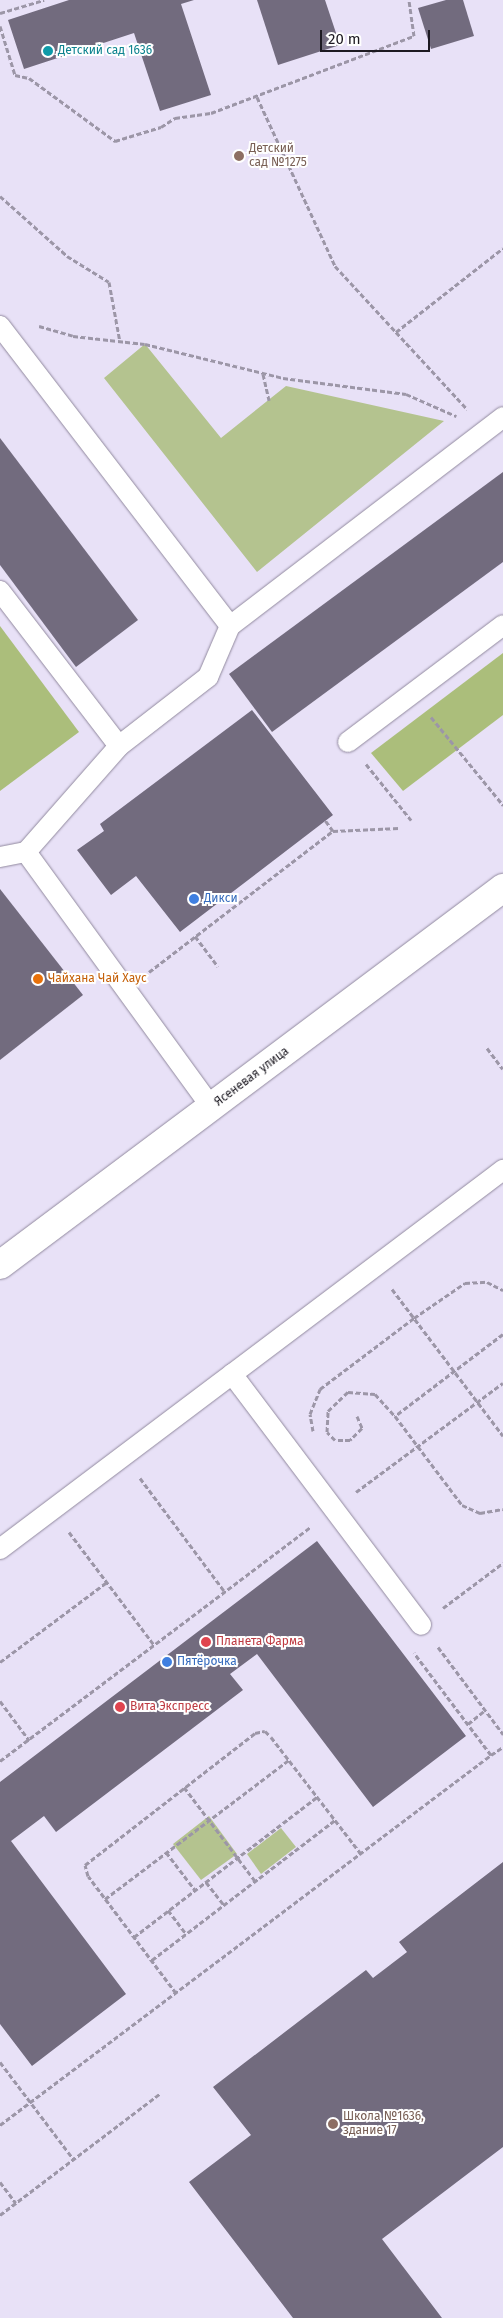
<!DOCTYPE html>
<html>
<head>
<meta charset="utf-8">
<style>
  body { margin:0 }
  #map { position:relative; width:503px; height:2318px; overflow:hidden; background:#e8e1f7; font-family:"Fira Sans",sans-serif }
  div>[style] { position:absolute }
  .green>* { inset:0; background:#b4c38f }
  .forest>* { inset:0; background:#abbe7b }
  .building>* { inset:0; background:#726b7e }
  .path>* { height:3px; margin-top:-1.5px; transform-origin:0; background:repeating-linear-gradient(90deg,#9c96a7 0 5px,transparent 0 7.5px) }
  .roads { filter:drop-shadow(0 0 1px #91899e) drop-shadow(0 0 1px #91899e) }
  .service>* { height:20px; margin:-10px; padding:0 10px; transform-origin:10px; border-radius:10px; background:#fff }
  .secondary>* { height:28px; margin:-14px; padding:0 14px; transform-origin:14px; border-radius:14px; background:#fff }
  .dots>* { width:14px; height:14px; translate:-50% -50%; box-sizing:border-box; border:2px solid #fff; border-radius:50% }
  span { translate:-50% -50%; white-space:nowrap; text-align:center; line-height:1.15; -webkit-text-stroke:4px #fff; paint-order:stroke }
  .culture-label { font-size:12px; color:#0d838f }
  .left { translate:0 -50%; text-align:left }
  .education-label { font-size:12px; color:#785e54 }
  .shop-label { font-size:12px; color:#366cbe }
  .food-label { font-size:12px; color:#c56008 }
  .street-label { font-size:12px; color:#1d1a22 }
  .health-label { font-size:12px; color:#be3a42 }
  .scale { position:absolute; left:320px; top:30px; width:110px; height:22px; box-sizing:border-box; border:2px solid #1d1a22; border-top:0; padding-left:6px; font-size:15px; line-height:18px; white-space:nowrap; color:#1d1a22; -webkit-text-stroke:4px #fff; paint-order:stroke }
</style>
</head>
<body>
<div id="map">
  <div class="green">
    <i style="clip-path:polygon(145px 344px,221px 438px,286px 386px,444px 421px,257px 572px,104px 378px)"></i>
    <i style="clip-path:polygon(209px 1816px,237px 1854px,201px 1880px,173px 1844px)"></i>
    <i style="clip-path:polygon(281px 1828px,296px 1847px,261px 1874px,247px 1854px)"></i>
  </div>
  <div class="forest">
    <i style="clip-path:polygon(0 626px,79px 732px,0 791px)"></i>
    <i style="clip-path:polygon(503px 653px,503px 715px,403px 791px,371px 753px)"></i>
  </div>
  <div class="building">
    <i style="clip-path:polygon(69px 0,194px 0,181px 4px,211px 95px,160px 111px,134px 33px,24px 69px,8px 20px)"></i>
    <i style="clip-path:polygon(257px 0,325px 0,340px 45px,278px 65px)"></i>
    <i style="clip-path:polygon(446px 0,463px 0,474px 36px,431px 49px,418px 8px)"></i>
    <i style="clip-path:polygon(0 438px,138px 620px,76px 667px,0 565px)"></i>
    <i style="clip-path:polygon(503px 472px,503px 562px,272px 732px,229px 674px)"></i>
    <i style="clip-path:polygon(252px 710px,333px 815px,180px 932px,136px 876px,111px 895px,77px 850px,104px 831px,100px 824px)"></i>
    <i style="clip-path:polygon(0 889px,83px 995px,0 1060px)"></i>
    <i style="clip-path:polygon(317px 1541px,466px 1736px,373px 1807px,257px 1654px,230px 1674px,243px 1690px,56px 1832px,44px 1816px,11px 1841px,126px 1994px,32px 2066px,0 2024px,0 1782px)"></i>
    <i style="clip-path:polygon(503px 1862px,503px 2147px,382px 2239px,442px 2318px,293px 2318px,189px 2182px,251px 2135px,213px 2087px,366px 1970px,373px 1978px,407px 1952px,399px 1942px)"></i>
  </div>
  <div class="path">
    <i style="left:0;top:13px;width:46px;rotate:-16.5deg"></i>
    <i style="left:0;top:26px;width:51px;rotate:73deg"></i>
    <i style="left:15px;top:75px;width:14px;rotate:12deg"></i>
    <i style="left:29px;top:78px;width:107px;rotate:36.2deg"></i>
    <i style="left:115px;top:141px;width:48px;rotate:-16.9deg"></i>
    <i style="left:161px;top:127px;width:17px;rotate:-33deg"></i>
    <i style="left:175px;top:118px;width:36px;rotate:-8deg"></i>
    <i style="left:211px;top:113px;width:217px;rotate:-20.8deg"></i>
    <i style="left:414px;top:36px;width:36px;rotate:-98deg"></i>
    <i style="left:257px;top:97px;width:186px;rotate:65.2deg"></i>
    <i style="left:335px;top:266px;width:195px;rotate:47.3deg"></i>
    <i style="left:0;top:196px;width:90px;rotate:41.8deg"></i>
    <i style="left:67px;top:256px;width:49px;rotate:31.8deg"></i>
    <i style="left:109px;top:282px;width:61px;rotate:79.6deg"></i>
    <i style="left:39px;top:326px;width:35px;rotate:16deg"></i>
    <i style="left:73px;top:336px;width:72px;rotate:6.3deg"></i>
    <i style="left:145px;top:344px;width:142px;rotate:13.8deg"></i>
    <i style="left:283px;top:378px;width:124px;rotate:7.4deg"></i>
    <i style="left:406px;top:394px;width:55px;rotate:23.7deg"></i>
    <i style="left:396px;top:332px;width:136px;rotate:-38.1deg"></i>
    <i style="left:263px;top:374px;width:27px;rotate:77deg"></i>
    <i style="left:431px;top:717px;width:114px;rotate:50.7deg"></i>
    <i style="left:366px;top:764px;width:72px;rotate:51.2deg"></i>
    <i style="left:333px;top:831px;width:66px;rotate:-2.6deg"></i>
    <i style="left:195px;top:936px;width:38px;rotate:53deg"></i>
    <i style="left:149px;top:972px;width:232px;rotate:-37.5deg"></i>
    <i style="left:333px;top:831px;width:14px;rotate:-126deg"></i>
    <i style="left:487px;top:1048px;width:26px;rotate:53deg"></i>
    <i style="left:392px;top:1289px;width:184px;rotate:52.9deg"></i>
    <i style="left:503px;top:1334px;width:136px;rotate:142.8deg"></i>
    <i style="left:395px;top:1416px;width:111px;rotate:53deg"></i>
    <i style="left:462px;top:1505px;width:20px;rotate:24deg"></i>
    <i style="left:480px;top:1513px;width:23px;rotate:-10deg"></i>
    <i style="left:357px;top:1416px;width:13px;rotate:67deg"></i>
    <i style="left:362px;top:1428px;width:17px;rotate:135deg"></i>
    <i style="left:350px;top:1440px;width:15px;rotate:180deg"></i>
    <i style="left:335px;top:1440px;width:11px;rotate:-135deg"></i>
    <i style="left:327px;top:1432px;width:21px;rotate:-87deg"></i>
    <i style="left:328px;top:1411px;width:28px;rotate:-44deg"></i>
    <i style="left:348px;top:1392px;width:27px;rotate:4deg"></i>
    <i style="left:375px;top:1394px;width:30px;rotate:48deg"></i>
    <i style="left:313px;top:1431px;width:17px;rotate:-100deg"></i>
    <i style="left:310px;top:1414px;width:27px;rotate:-68deg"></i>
    <i style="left:320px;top:1389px;width:118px;rotate:-37.1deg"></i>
    <i style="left:414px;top:1318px;width:62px;rotate:-34.5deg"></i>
    <i style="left:465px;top:1283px;width:22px;rotate:-3deg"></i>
    <i style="left:487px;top:1282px;width:18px;rotate:27deg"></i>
    <i style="left:140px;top:1478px;width:142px;rotate:53.3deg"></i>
    <i style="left:356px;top:1492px;width:183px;rotate:-36.6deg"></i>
    <i style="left:69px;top:1532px;width:141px;rotate:53deg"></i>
    <i style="left:443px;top:1608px;width:75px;rotate:-36.9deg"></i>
    <i style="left:438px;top:1647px;width:109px;rotate:53.2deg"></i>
    <i style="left:0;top:1662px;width:134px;rotate:-36.8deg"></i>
    <i style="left:0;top:1701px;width:49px;rotate:53.4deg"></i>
    <i style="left:468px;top:1724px;width:22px;rotate:-39deg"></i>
    <i style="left:491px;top:1755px;width:14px;rotate:-34deg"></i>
    <i style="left:0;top:1761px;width:389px;rotate:-37deg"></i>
    <i style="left:184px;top:1787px;width:118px;rotate:52.9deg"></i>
    <i style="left:166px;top:1852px;width:48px;rotate:52.7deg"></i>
    <i style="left:206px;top:1882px;width:29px;rotate:52deg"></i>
    <i style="left:105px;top:1899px;width:231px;rotate:-37.1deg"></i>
    <i style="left:168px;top:1910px;width:30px;rotate:53deg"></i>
    <i style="left:134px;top:1937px;width:230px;rotate:-37.4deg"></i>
    <i style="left:152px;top:1960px;width:230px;rotate:-37.4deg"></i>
    <i style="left:176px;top:1993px;width:146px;rotate:-126.9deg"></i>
    <i style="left:88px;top:1876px;width:11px;rotate:-105deg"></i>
    <i style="left:85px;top:1865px;width:215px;rotate:-37.8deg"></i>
    <i style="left:255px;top:1733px;width:10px;rotate:-11deg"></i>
    <i style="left:265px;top:1731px;width:8px;rotate:45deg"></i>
    <i style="left:271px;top:1737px;width:148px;rotate:52.4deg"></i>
    <i style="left:0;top:2062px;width:123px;rotate:52.9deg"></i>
    <i style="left:0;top:2125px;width:615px;rotate:-37deg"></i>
    <i style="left:491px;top:1755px;width:128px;rotate:-127deg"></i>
    <i style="left:0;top:2182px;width:26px;rotate:53deg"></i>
    <i style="left:0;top:2215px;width:202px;rotate:-37.2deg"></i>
  </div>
  <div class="roads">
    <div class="service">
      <i style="left:0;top:326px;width:378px;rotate:52.5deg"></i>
      <i style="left:0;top:591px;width:195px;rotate:52.5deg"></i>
      <i style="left:348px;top:742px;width:194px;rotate:-37deg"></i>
      <i style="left:26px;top:852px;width:315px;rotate:54deg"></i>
      <i style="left:0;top:857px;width:26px;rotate:-11deg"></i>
      <i style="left:26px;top:852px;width:141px;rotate:-48.7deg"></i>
      <i style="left:119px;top:746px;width:113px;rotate:-37.8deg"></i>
      <i style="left:208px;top:677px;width:56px;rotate:-66.7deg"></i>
      <i style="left:230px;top:626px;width:344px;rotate:-37.4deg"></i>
      <i style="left:232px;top:1374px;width:314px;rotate:53deg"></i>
      <i style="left:0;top:1549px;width:630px;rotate:-37deg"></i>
    </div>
    <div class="secondary">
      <i style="left:0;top:1265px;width:629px;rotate:-36.85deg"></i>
    </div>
  </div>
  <div class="dots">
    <i style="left:48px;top:51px;background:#0f9aa8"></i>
    <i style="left:239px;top:156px;background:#8d6e63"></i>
    <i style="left:194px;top:899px;background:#3f7fe0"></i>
    <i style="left:38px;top:979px;background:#e8710a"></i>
    <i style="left:206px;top:1642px;background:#e0444e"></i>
    <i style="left:167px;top:1662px;background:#3f7fe0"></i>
    <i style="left:120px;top:1707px;background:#e0444e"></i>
    <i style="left:333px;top:2124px;background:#8d6e63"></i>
  </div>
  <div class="culture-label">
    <span class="left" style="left:58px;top:51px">Детский сад 1636</span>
  </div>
  <div class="education-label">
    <span class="left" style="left:249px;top:156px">Детский<br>сад №1275</span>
    <span class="left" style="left:343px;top:2124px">Школа №1636,<br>здание 17</span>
  </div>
  <div class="shop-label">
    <span class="left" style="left:204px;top:899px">Дикси</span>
    <span class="left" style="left:177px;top:1662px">Пятёрочка</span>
  </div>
  <div class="food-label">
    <span class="left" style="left:48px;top:979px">Чайхана Чай Хаус</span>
  </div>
  <div class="street-label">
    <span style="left:252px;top:1077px;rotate:-37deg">Ясеневая улица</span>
  </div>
  <div class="health-label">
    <span class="left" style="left:216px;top:1642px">Планета Фарма</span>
    <span class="left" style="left:130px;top:1707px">Вита Экспресс</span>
  </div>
  <div class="scale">20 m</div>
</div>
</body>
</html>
